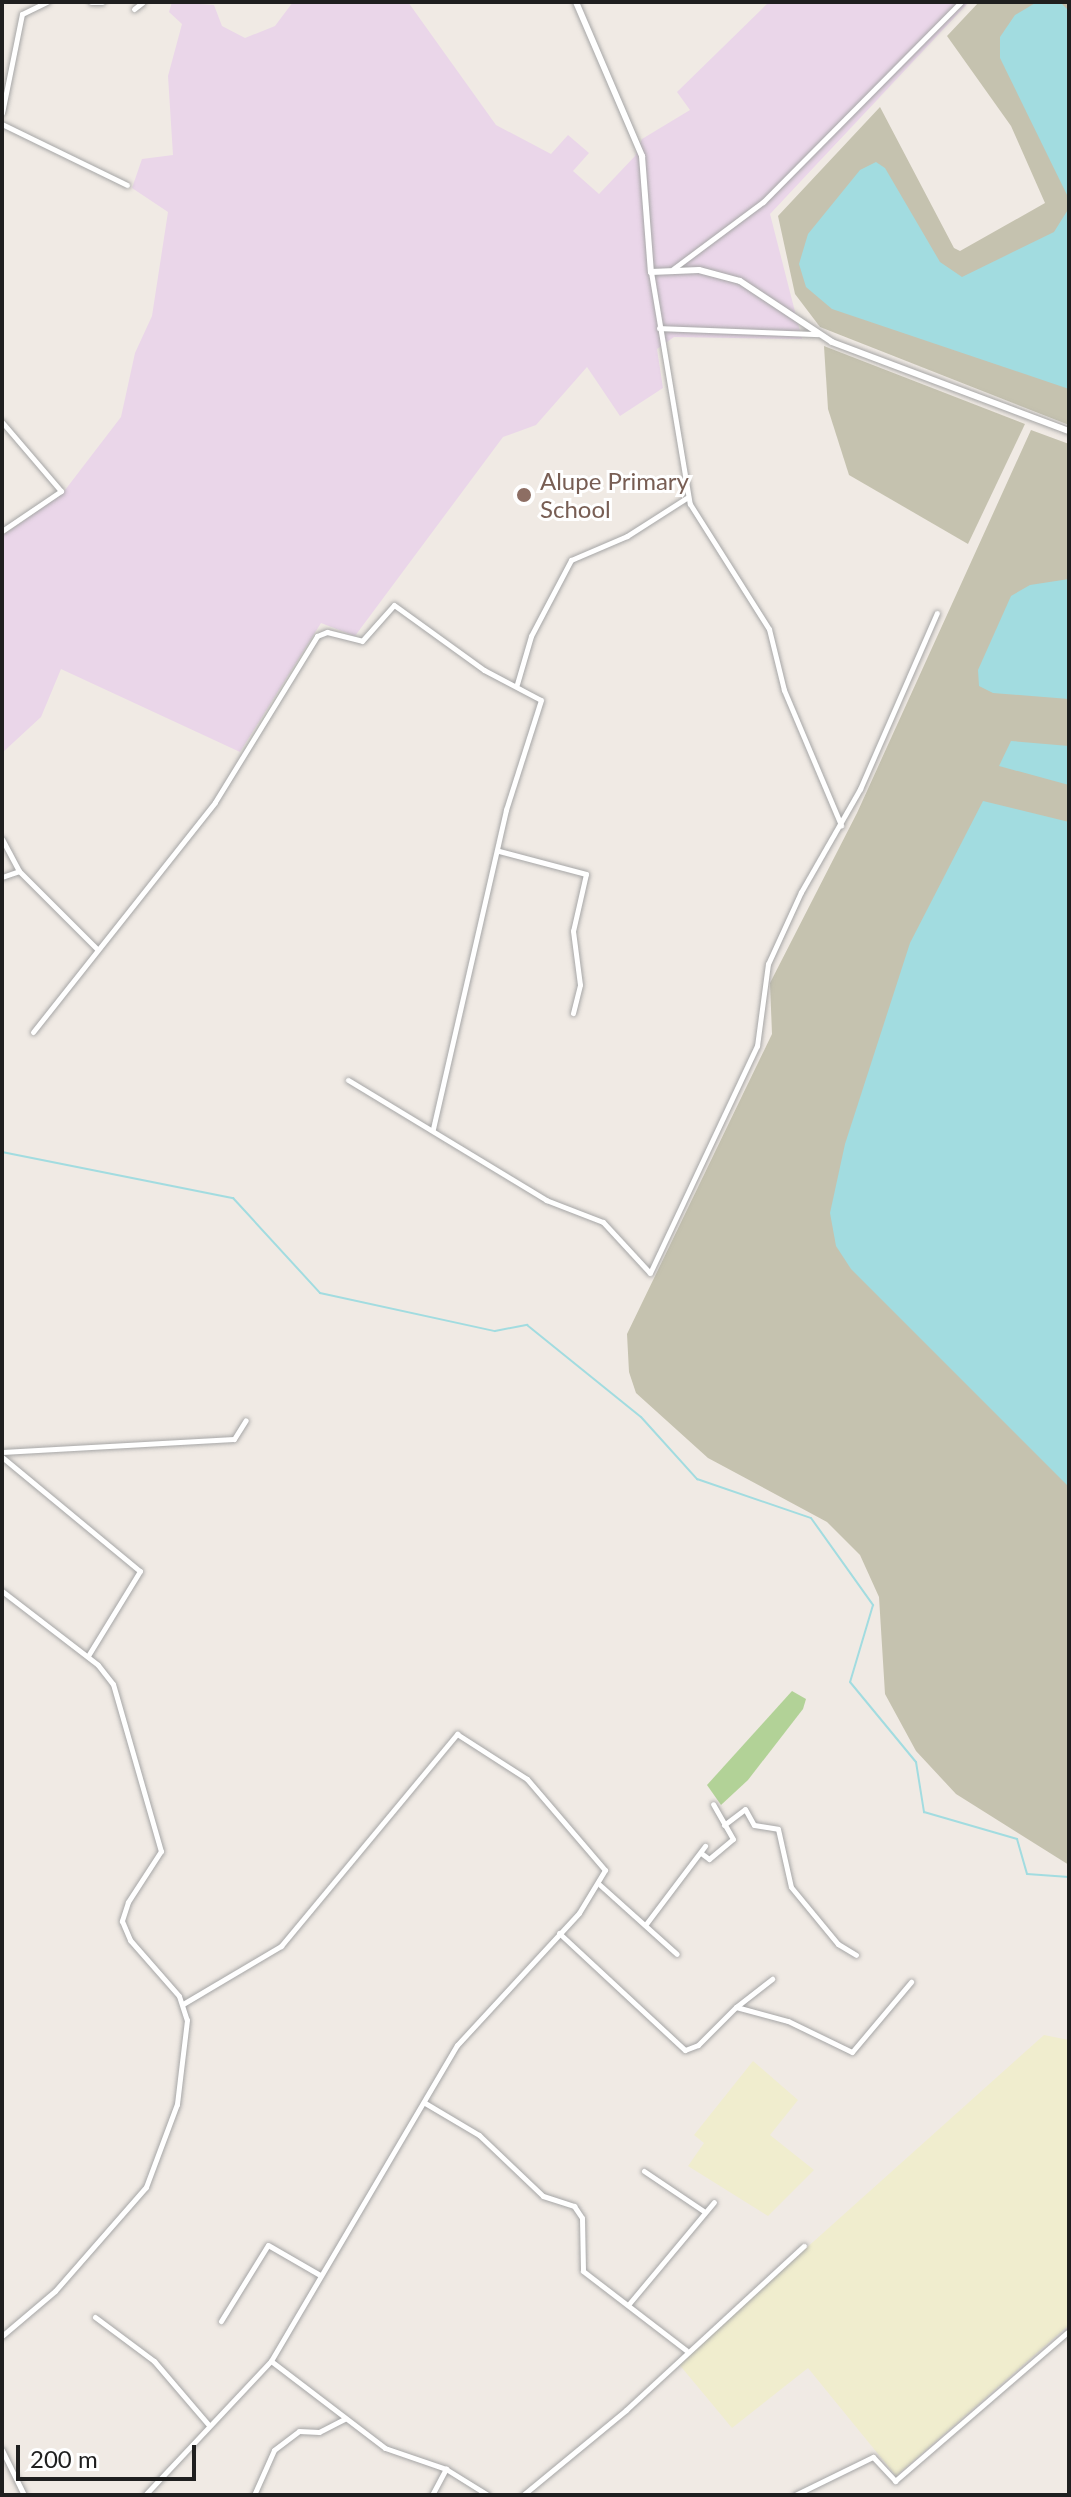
<!DOCTYPE html>
<html>
<head>
<meta charset="utf-8">
<style>
  body { margin:0 }
  #map { position:relative; width:1071px; height:2497px; overflow:hidden; background:#f0eae4; font-family:Lato,sans-serif }
  div>[style] { position:absolute }
  .industrial>* { inset:0; background:#ead6e9 }
  .construction>* { inset:0; background:#c5c2af }
  .farmland>* { inset:0; background:#f0edce }
  .forest>* { inset:0; background:#b2d297 }
  .water>* { inset:0; background:#a2dce0 }
  .stream>* { height:2px; margin:-1px; padding:0 1px; transform-origin:1px; border-radius:1px; background:#a2dce0 }
  .roads { filter:drop-shadow(0 0 2px #a6a6a6) drop-shadow(0 0 2px #a6a6a6) }
  .minor>* { height:5px; margin:-2.5px; padding:0 2.5px; transform-origin:2.5px; border-radius:2.5px; background:#fff }
  .tertiary>* { height:6px; margin:-3px; padding:0 3px; transform-origin:3px; border-radius:3px; background:#fff }
  .dots>* { width:22px; height:22px; translate:-50% -50%; box-sizing:border-box; border:4px solid #fff; border-radius:50% }
  span { translate:-50% -50%; white-space:nowrap; text-align:center; line-height:1.15; -webkit-text-stroke:6px #fff; paint-order:stroke }
  .education-label { font-size:24px; color:#785e54 }
  .left { translate:0 -50%; text-align:left }
  .frame { position:absolute; inset:0; border:4px solid #1f1f1f; pointer-events:none }
  .scale { position:absolute; left:16px; top:2445px; width:180px; height:36px; box-sizing:border-box; border:4px solid #1f1f1f; border-top:0; padding-left:10px; font-size:24px; line-height:28px; white-space:nowrap; color:#1f1f1f; -webkit-text-stroke:6px #fff; paint-order:stroke }
</style>
</head>
<body>
<div id="map">
  <div class="industrial">
    <i style="clip-path:polygon(172px 2px,214px 5px,222px 26px,245px 38px,275px 26px,293px 2px,408px 2px,496px 125px,551px 154px,568px 135px,589px 153px,573px 171px,599px 194px,635px 156px,642px 139px,690px 110px,677px 92px,769px 2px,969px 2px,770px 214px,802px 339px,674px 337px,657px 349px,663px 388px,620px 416px,587px 367px,536px 425px,503px 437px,355px 636px,321px 623px,240px 752px,61px 669px,41px 717px,2px 753px,2px 536px,62px 494px,121px 417px,135px 353px,152px 316px,168px 212px,132px 188px,142px 159px,173px 155px,168px 76px,182px 24px,169px 12px)"></i>
  </div>
  <div class="construction">
    <i style="clip-path:polygon(979px 2px,1069px 2px,1069px 425px,820px 327px,795px 294px,778px 216px,880px 107px,954px 248px,960px 251px,1045px 203px,1011px 126px,947px 36px)"></i>
    <i style="clip-path:polygon(824px 346px,1025px 424px,968px 544px,849px 475px,828px 409px)"></i>
    <i style="clip-path:polygon(1031px 430px,1069px 444px,1069px 1865px,956px 1794px,916px 1751px,885px 1694px,879px 1597px,860px 1555px,827px 1522px,708px 1458px,636px 1393px,629px 1372px,627px 1334px,772px 1034px,770px 983px,857px 813px)"></i>
  </div>
  <div class="farmland">
    <i style="clip-path:polygon(1044px 2035px,1069px 2040px,1069px 2325px,896px 2476px,808px 2368px,732px 2428px,678px 2363px)"></i>
    <i style="clip-path:polygon(753px 2061px,798px 2100px,770px 2135px,814px 2170px,768px 2216px,688px 2166px,704px 2143px,694px 2135px)"></i>
  </div>
  <div class="forest">
    <i style="clip-path:polygon(792px 1691px,806px 1699px,803px 1709px,748px 1780px,721px 1805px,707px 1785px)"></i>
  </div>
  <div class="water">
    <i style="clip-path:polygon(1037px 2px,1060px 2px,1069px 11px,1069px 199px,1000px 58px,1000px 37px,1015px 15px)"></i>
    <i style="clip-path:polygon(876px 162px,885px 168px,940px 262px,962px 277px,1054px 232px,1069px 208px,1069px 389px,832px 309px,806px 287px,799px 264px,808px 234px,860px 170px)"></i>
    <i style="clip-path:polygon(1069px 579px,1069px 699px,993px 693px,979px 686px,978px 670px,1011px 596px,1030px 585px)"></i>
    <i style="clip-path:polygon(1011px 741px,1069px 746px,1069px 785px,999px 766px)"></i>
    <i style="clip-path:polygon(983px 801px,1069px 822px,1069px 1487px,851px 1269px,836px 1246px,830px 1213px,845px 1144px,910px 943px)"></i>
  </div>
  <div class="stream">
    <i style="left:2px;top:1152px;width:236px;rotate:11.3deg"></i>
    <i style="left:233px;top:1198px;width:129px;rotate:47.5deg"></i>
    <i style="left:320px;top:1293px;width:179px;rotate:12.3deg"></i>
    <i style="left:495px;top:1331px;width:33px;rotate:-11deg"></i>
    <i style="left:527px;top:1325px;width:146px;rotate:38.9deg"></i>
    <i style="left:641px;top:1417px;width:84px;rotate:47.9deg"></i>
    <i style="left:697px;top:1479px;width:120px;rotate:18.9deg"></i>
    <i style="left:811px;top:1518px;width:107px;rotate:54.5deg"></i>
    <i style="left:873px;top:1605px;width:80px;rotate:106.6deg"></i>
    <i style="left:850px;top:1682px;width:104px;rotate:50.5deg"></i>
    <i style="left:916px;top:1762px;width:51px;rotate:80.9deg"></i>
    <i style="left:924px;top:1812px;width:97px;rotate:16.2deg"></i>
    <i style="left:1017px;top:1839px;width:36px;rotate:74deg"></i>
    <i style="left:1027px;top:1874px;width:42px;rotate:4.1deg"></i>
  </div>
  <div class="roads">
    <div class="minor">
      <i style="left:91px;top:2px;width:11px"></i>
      <i style="left:134px;top:9px;width:11px;rotate:-38deg"></i>
      <i style="left:2px;top:113px;width:101px;rotate:-78.6deg"></i>
      <i style="left:22px;top:14px;width:28px;rotate:-26deg"></i>
      <i style="left:2px;top:124px;width:139px;rotate:26deg"></i>
      <i style="left:673px;top:269px;width:112px;rotate:-36.7deg"></i>
      <i style="left:763px;top:202px;width:281px;rotate:-45.3deg"></i>
      <i style="left:651px;top:272px;width:235px;rotate:80.5deg"></i>
      <i style="left:690px;top:504px;width:148px;rotate:57.7deg"></i>
      <i style="left:769px;top:629px;width:63px;rotate:76.2deg"></i>
      <i style="left:784px;top:690px;width:147px;rotate:67.1deg"></i>
      <i style="left:659px;top:328px;width:159px;rotate:2.2deg"></i>
      <i style="left:2px;top:422px;width:91px;rotate:49.5deg"></i>
      <i style="left:61px;top:491px;width:71px;rotate:145.9deg"></i>
      <i style="left:517px;top:684px;width:50px;rotate:-73.7deg"></i>
      <i style="left:531px;top:636px;width:86px;rotate:-62.2deg"></i>
      <i style="left:571px;top:560px;width:61px;rotate:-23.2deg"></i>
      <i style="left:627px;top:536px;width:72px;rotate:-32.6deg"></i>
      <i style="left:2px;top:839px;width:36px;rotate:62deg"></i>
      <i style="left:19px;top:871px;width:110px;rotate:45deg"></i>
      <i style="left:499px;top:851px;width:90px;rotate:14.8deg"></i>
      <i style="left:586px;top:874px;width:58px;rotate:102.8deg"></i>
      <i style="left:573px;top:931px;width:54px;rotate:82.6deg"></i>
      <i style="left:580px;top:985px;width:29px;rotate:104deg"></i>
      <i style="left:2px;top:877px;width:18px;rotate:-19deg"></i>
      <i style="left:33px;top:1032px;width:293px;rotate:-51.6deg"></i>
      <i style="left:215px;top:802px;width:195px;rotate:-58.4deg"></i>
      <i style="left:317px;top:636px;width:11px;rotate:-22deg"></i>
      <i style="left:327px;top:632px;width:36px;rotate:14deg"></i>
      <i style="left:362px;top:641px;width:48px;rotate:-48.4deg"></i>
      <i style="left:394px;top:605px;width:111px;rotate:35.8deg"></i>
      <i style="left:484px;top:670px;width:64px;rotate:27.8deg"></i>
      <i style="left:541px;top:700px;width:115px;rotate:107.7deg"></i>
      <i style="left:506px;top:810px;width:328px;rotate:102.9deg"></i>
      <i style="left:348px;top:1080px;width:232px;rotate:31.2deg"></i>
      <i style="left:546px;top:1200px;width:61px;rotate:21.1deg"></i>
      <i style="left:603px;top:1222px;width:69px;rotate:47.3deg"></i>
      <i style="left:650px;top:1273px;width:251px;rotate:-64.8deg"></i>
      <i style="left:757px;top:1046px;width:83px;rotate:-82.4deg"></i>
      <i style="left:768px;top:964px;width:79px;rotate:-65.4deg"></i>
      <i style="left:801px;top:892px;width:119px;rotate:-60.2deg"></i>
      <i style="left:860px;top:789px;width:192px;rotate:-66.4deg"></i>
      <i style="left:2px;top:1452px;width:232px;rotate:-3.2deg"></i>
      <i style="left:234px;top:1439px;width:22px;rotate:-58deg"></i>
      <i style="left:2px;top:1457px;width:179px;rotate:39.6deg"></i>
      <i style="left:140px;top:1571px;width:100px;rotate:121.5deg"></i>
      <i style="left:2px;top:1591px;width:121px;rotate:37.6deg"></i>
      <i style="left:98px;top:1665px;width:24px;rotate:52deg"></i>
      <i style="left:113px;top:1684px;width:174px;rotate:74deg"></i>
      <i style="left:161px;top:1851px;width:61px;rotate:122.9deg"></i>
      <i style="left:128px;top:1902px;width:20px;rotate:108deg"></i>
      <i style="left:122px;top:1921px;width:21px;rotate:67deg"></i>
      <i style="left:130px;top:1940px;width:74px;rotate:48.8deg"></i>
      <i style="left:179px;top:1996px;width:25px;rotate:72deg"></i>
      <i style="left:187px;top:2020px;width:85px;rotate:96.8deg"></i>
      <i style="left:177px;top:2104px;width:89px;rotate:110.5deg"></i>
      <i style="left:146px;top:2187px;width:138px;rotate:131.2deg"></i>
      <i style="left:55px;top:2291px;width:70px;rotate:139.7deg"></i>
      <i style="left:724px;top:1825px;width:26px;rotate:-37deg"></i>
      <i style="left:745px;top:1809px;width:18px;rotate:61deg"></i>
      <i style="left:754px;top:1825px;width:24px;rotate:9deg"></i>
      <i style="left:778px;top:1829px;width:59px;rotate:77.4deg"></i>
      <i style="left:791px;top:1887px;width:74px;rotate:50.5deg"></i>
      <i style="left:838px;top:1944px;width:21px;rotate:31deg"></i>
      <i style="left:701px;top:1853px;width:10px;rotate:37deg"></i>
      <i style="left:709px;top:1859px;width:31px;rotate:-40deg"></i>
      <i style="left:733px;top:1839px;width:40px;rotate:-119.7deg"></i>
      <i style="left:600px;top:1885px;width:103px;rotate:41.9deg"></i>
      <i style="left:646px;top:1924px;width:98px;rotate:-52.9deg"></i>
      <i style="left:559px;top:1933px;width:172px;rotate:42.9deg"></i>
      <i style="left:685px;top:2050px;width:14px;rotate:-21deg"></i>
      <i style="left:698px;top:2045px;width:54px;rotate:-45deg"></i>
      <i style="left:736px;top:2007px;width:54px;rotate:15.1deg"></i>
      <i style="left:788px;top:2021px;width:71px;rotate:25.8deg"></i>
      <i style="left:852px;top:2052px;width:92px;rotate:-49.9deg"></i>
      <i style="left:183px;top:2004px;width:114px;rotate:-30.6deg"></i>
      <i style="left:281px;top:1946px;width:276px;rotate:-50.3deg"></i>
      <i style="left:457px;top:1734px;width:83px;rotate:32.7deg"></i>
      <i style="left:527px;top:1779px;width:120px;rotate:49.4deg"></i>
      <i style="left:605px;top:1870px;width:50px;rotate:121.2deg"></i>
      <i style="left:579px;top:1913px;width:180px;rotate:132.7deg"></i>
      <i style="left:457px;top:2045px;width:367px;rotate:120.5deg"></i>
      <i style="left:736px;top:2007px;width:46px;rotate:-37.9deg"></i>
      <i style="left:425px;top:2103px;width:63px;rotate:30.7deg"></i>
      <i style="left:479px;top:2135px;width:88px;rotate:43.6deg"></i>
      <i style="left:543px;top:2196px;width:33px;rotate:18deg"></i>
      <i style="left:574px;top:2206px;width:14px;rotate:56deg"></i>
      <i style="left:582px;top:2218px;width:53px;rotate:88.9deg"></i>
      <i style="left:583px;top:2271px;width:130px;rotate:37.5deg"></i>
      <i style="left:644px;top:2171px;width:73px;rotate:33.9deg"></i>
      <i style="left:628px;top:2305px;width:134px;rotate:-50.1deg"></i>
      <i style="left:95px;top:2317px;width:74px;rotate:36.7deg"></i>
      <i style="left:154px;top:2361px;width:83px;rotate:49.4deg"></i>
      <i style="left:221px;top:2321px;width:89px;rotate:-58.3deg"></i>
      <i style="left:268px;top:2245px;width:60px;rotate:30deg"></i>
      <i style="left:2px;top:2450px;width:50px;rotate:63.9deg"></i>
      <i style="left:145px;top:2495px;width:184px;rotate:-46.8deg"></i>
      <i style="left:271px;top:2361px;width:143px;rotate:37.3deg"></i>
      <i style="left:385px;top:2448px;width:65px;rotate:19deg"></i>
      <i style="left:446px;top:2469px;width:49px;rotate:31.8deg"></i>
      <i style="left:254px;top:2495px;width:49px;rotate:-66deg"></i>
      <i style="left:274px;top:2450px;width:31px;rotate:-37deg"></i>
      <i style="left:299px;top:2431px;width:20px;rotate:3deg"></i>
      <i style="left:319px;top:2432px;width:29px;rotate:-27deg"></i>
      <i style="left:432px;top:2495px;width:30px;rotate:-62deg"></i>
      <i style="left:523px;top:2495px;width:134px;rotate:-39.5deg"></i>
      <i style="left:626px;top:2410px;width:242px;rotate:-42.7deg"></i>
      <i style="left:795px;top:2495px;width:87px;rotate:-26deg"></i>
      <i style="left:873px;top:2457px;width:33px;rotate:47deg"></i>
      <i style="left:895px;top:2481px;width:230px;rotate:-40.8deg"></i>
    </div>
    <div class="tertiary">
      <i style="left:576px;top:2px;width:168px;rotate:66.8deg"></i>
      <i style="left:642px;top:156px;width:116px;rotate:85.6deg"></i>
      <i style="left:651px;top:272px;width:48px;rotate:-2.4deg"></i>
      <i style="left:699px;top:270px;width:42px;rotate:15deg"></i>
      <i style="left:740px;top:281px;width:110px;rotate:33.5deg"></i>
      <i style="left:832px;top:342px;width:253px;rotate:20.6deg"></i>
    </div>
  </div>
  <div class="dots">
    <i style="left:524px;top:495px;background:#8d6e63"></i>
  </div>
  <div class="education-label">
    <span class="left" style="left:540px;top:495px">Alupe Primary<br>School</span>
  </div>
  <div class="frame"></div>
  <div class="scale">200 m</div>
</div>
</body>
</html>
